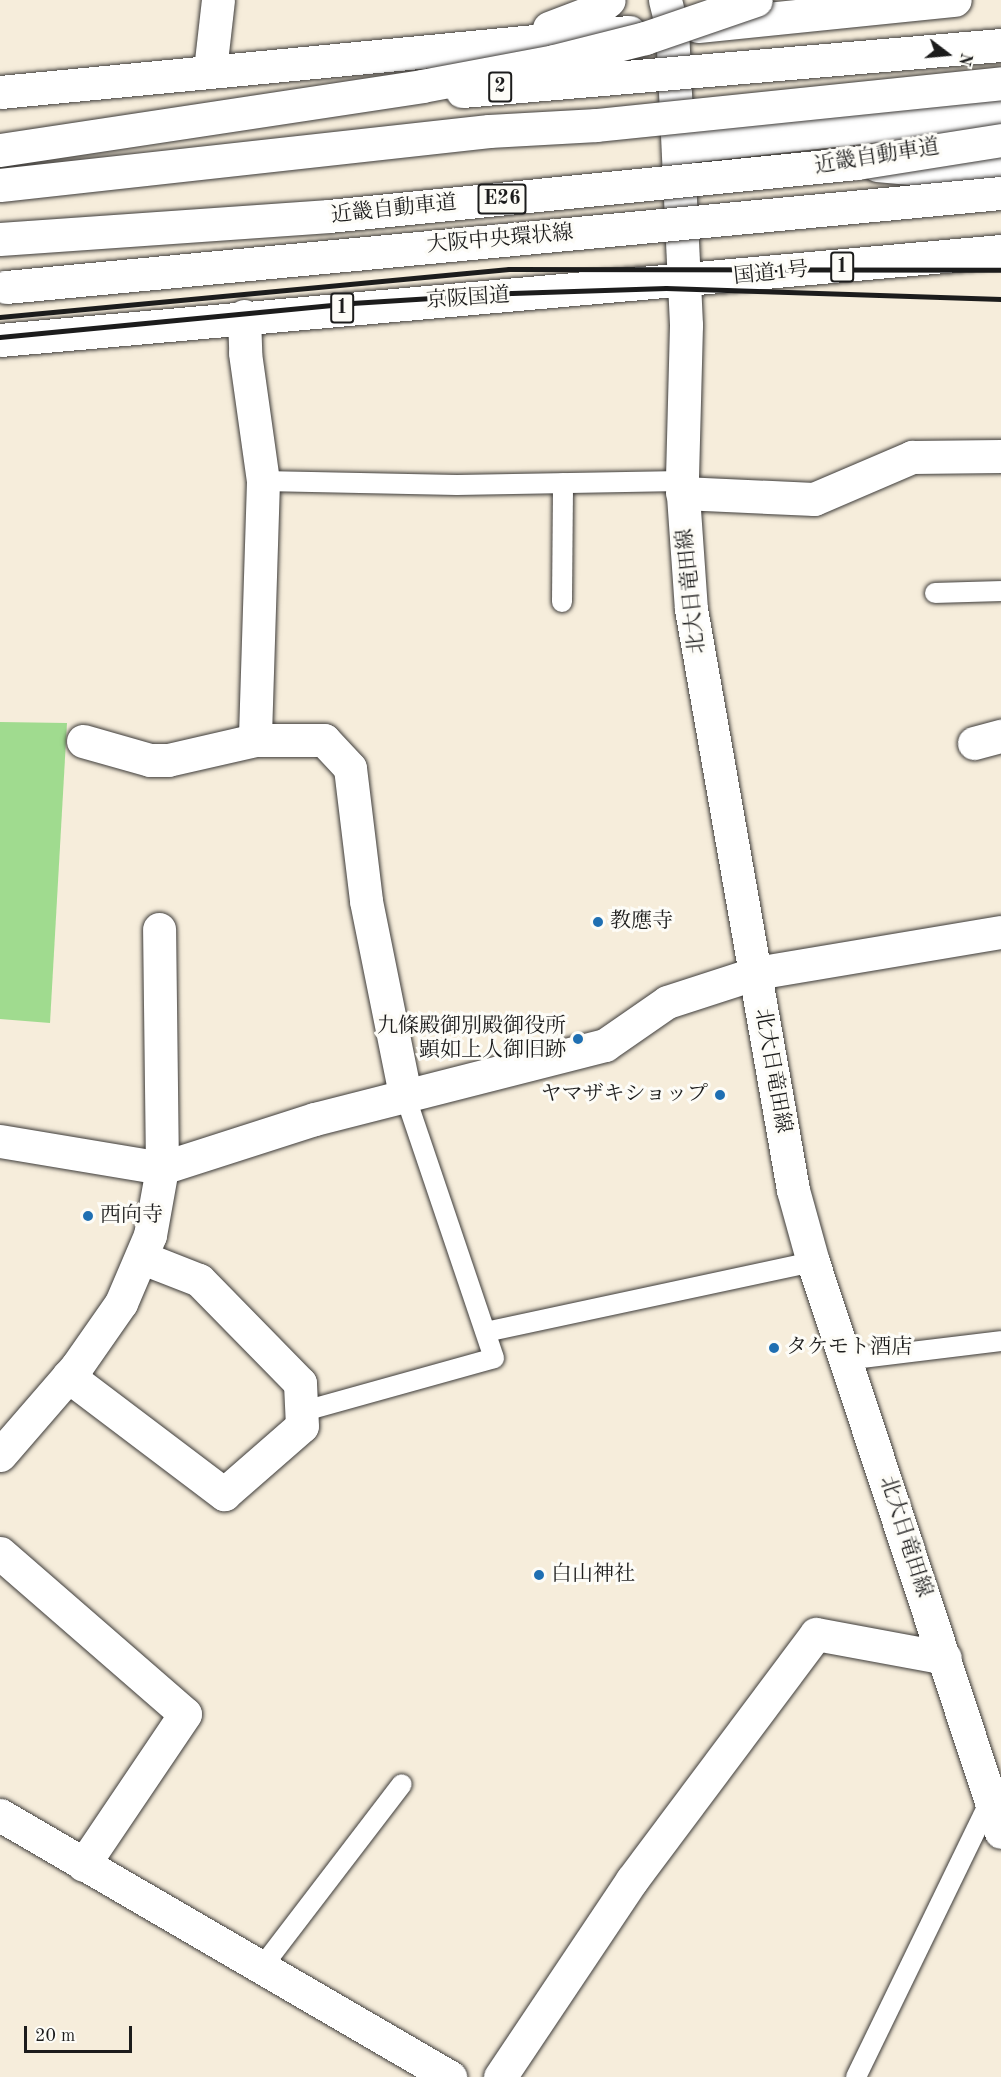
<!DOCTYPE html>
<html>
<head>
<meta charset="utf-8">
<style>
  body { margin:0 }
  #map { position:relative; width:1001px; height:2077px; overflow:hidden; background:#f6eddb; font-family:"Old Standard TT","Noto Serif JP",serif }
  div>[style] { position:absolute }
  .green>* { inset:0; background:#a0db8f }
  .roads { filter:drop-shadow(0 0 2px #3d3b39) drop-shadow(0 0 2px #3d3b39) }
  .lane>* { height:20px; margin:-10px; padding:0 10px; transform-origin:10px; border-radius:10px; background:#fff }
  .street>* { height:33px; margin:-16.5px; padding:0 16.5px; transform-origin:16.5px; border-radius:16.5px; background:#fff }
  .secondary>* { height:33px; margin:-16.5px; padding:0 16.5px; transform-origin:16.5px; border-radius:16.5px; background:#fff }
  .primary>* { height:33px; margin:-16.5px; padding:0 16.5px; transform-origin:16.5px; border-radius:16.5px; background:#fff }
  .highway>* { height:33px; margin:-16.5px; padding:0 16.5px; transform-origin:16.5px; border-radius:16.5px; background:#fff }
  .rail>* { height:4.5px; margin:-2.25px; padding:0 2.25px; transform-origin:2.25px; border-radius:2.25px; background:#1c1c1c }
  .bridges { filter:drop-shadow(0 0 2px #3d3b39) drop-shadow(0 0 2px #3d3b39) }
  .primary-bridge>* { height:33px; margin:-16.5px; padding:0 16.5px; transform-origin:16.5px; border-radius:16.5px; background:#fff }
  .highway-bridge>* { height:33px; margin:-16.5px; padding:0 16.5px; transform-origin:16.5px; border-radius:16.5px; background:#fff }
  .dots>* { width:16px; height:16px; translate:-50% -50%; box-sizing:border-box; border:3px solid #fdfcf7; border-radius:50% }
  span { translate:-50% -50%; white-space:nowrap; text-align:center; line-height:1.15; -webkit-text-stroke:6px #fdfcf7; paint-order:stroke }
  .shield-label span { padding:2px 4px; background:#fdfcf7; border:2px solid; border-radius:4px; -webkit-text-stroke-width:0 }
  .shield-label { font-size:20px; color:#1c1c1c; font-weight:700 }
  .street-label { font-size:21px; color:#1c1c1c }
  .poi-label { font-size:21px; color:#1c1c1c }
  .left { translate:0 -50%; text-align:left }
  .right { translate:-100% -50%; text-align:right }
  .north { position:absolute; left:917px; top:24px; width:60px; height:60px; -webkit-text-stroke:4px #fdfcf7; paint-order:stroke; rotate:106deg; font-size:16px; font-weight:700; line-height:24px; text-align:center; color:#1c1c1c }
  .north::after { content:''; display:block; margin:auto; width:21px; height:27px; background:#1c1c1c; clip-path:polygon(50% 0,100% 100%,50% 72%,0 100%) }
  .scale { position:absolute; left:24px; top:2026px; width:108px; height:27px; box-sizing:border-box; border:3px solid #1c1c1c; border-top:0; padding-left:8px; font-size:18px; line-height:21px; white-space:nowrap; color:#1c1c1c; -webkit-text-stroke:4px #fdfcf7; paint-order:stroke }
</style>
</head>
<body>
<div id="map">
  <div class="green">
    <i style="clip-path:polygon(0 722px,67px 723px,50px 1023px,0 1019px)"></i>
  </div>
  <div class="roads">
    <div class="lane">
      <i style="left:263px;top:481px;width:194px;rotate:1.2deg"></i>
      <i style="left:457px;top:485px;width:225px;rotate:-1deg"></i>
      <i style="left:935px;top:593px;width:66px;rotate:-1.7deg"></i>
      <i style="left:562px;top:602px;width:119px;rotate:-89.5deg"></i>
      <i style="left:486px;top:1332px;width:334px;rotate:-12.1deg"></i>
      <i style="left:845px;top:1360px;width:157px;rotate:-6.9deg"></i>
      <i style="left:301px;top:1412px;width:200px;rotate:-15.6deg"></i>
      <i style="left:494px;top:1358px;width:278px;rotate:-108.7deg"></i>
      <i style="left:262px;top:1967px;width:230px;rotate:-52.6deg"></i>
      <i style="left:856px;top:2077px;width:307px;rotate:-64.1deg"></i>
    </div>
    <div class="street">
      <i style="left:210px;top:70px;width:70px;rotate:-83.5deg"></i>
      <i style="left:244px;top:316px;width:37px;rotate:88deg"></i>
      <i style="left:245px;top:353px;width:129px;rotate:82deg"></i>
      <i style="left:263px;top:481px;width:259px;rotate:91.8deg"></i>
      <i style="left:682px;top:493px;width:132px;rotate:2.6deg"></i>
      <i style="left:814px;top:499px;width:107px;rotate:-23.2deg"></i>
      <i style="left:912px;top:457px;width:89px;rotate:-0.6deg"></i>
      <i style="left:83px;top:741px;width:70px;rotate:15.8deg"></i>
      <i style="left:150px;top:760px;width:18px"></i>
      <i style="left:168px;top:760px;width:89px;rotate:-12.9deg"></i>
      <i style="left:255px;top:740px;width:69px"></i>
      <i style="left:324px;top:740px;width:38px;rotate:47deg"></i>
      <i style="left:350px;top:768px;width:134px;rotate:83.1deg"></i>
      <i style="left:366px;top:901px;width:198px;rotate:78.6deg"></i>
      <i style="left:974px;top:743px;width:28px;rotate:-15deg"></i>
      <i style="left:0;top:1141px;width:164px;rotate:9.5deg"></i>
      <i style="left:162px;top:1168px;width:161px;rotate:-17.8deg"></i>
      <i style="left:315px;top:1119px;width:299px;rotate:-14.3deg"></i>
      <i style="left:605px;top:1045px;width:75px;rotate:-34.7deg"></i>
      <i style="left:667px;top:1002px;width:94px;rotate:-18deg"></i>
      <i style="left:756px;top:973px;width:248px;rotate:-9.5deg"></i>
      <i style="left:68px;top:1376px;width:196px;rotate:37.1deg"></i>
      <i style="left:224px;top:1494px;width:103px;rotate:-41.1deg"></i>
      <i style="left:302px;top:1426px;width:43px;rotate:-92.7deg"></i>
      <i style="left:300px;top:1383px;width:144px;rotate:-134.4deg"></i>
      <i style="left:199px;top:1280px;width:60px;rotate:-158.6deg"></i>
      <i style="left:0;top:1455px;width:118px;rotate:-49.1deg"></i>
      <i style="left:77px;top:1366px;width:77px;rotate:-55.1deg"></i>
      <i style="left:121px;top:1303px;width:74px;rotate:-66.9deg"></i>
      <i style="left:150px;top:1235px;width:68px;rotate:-79.8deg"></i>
      <i style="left:162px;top:1168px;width:239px;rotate:-90.7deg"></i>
      <i style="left:0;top:1553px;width:245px;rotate:41deg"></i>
      <i style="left:185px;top:1714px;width:182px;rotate:124deg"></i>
      <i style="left:0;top:1815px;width:521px;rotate:30.21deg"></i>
      <i style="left:500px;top:2077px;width:237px;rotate:-56.2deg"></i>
      <i style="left:632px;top:1880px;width:307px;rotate:-53.2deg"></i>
      <i style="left:816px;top:1634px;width:131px;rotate:10.5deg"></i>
    </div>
    <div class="secondary">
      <i style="left:684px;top:282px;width:43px;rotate:87.3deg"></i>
      <i style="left:686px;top:325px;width:156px;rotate:91.5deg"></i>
      <i style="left:682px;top:481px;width:128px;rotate:86deg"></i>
      <i style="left:691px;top:609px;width:590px;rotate:80.04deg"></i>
      <i style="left:793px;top:1190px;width:75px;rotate:74.5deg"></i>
      <i style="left:813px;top:1262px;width:600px;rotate:71.75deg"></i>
    </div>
    <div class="primary">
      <i style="left:698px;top:26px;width:258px;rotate:-5.8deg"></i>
      <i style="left:678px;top:147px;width:325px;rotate:-6.2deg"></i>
    </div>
    <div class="highway">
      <i style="left:665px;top:0;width:30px;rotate:76deg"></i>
      <i style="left:672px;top:29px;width:253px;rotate:87.3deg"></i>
      <i style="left:549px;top:28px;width:50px;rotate:-21deg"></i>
      <i style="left:596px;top:10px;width:16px;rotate:-38deg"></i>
      <i style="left:0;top:92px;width:632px;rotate:-5.45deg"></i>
      <i style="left:877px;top:165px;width:86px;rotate:5.3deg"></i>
      <i style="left:963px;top:173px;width:38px;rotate:-3deg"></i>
      <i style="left:0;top:340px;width:1005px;rotate:-5.08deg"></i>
    </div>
  </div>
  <div class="rail">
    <i style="left:0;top:317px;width:511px;rotate:-5.39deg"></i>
    <i style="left:509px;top:269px;width:492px;rotate:0.1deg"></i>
    <i style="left:0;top:337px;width:354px;rotate:-5.5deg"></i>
    <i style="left:352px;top:303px;width:160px;rotate:-3.6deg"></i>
    <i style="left:512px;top:293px;width:154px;rotate:-1.9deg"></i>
    <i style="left:666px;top:288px;width:335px;rotate:1.9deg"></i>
  </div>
  <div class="bridges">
    <div class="primary-bridge">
      <i style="left:462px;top:91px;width:541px;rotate:-4.88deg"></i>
      <i style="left:6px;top:287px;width:999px;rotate:-5.4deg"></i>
    </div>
    <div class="highway-bridge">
      <i style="left:0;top:150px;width:427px;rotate:-8.6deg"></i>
      <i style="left:422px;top:86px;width:134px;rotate:-10.7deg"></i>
      <i style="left:554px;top:61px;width:94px;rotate:-14.2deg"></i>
      <i style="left:645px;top:38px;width:117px;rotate:-18.9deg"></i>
      <i style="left:0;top:185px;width:492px;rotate:-6.3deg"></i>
      <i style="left:489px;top:131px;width:108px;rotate:-3.2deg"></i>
      <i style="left:597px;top:125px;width:406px;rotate:-5.9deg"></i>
      <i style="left:0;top:239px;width:330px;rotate:-4deg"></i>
      <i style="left:329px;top:216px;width:530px;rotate:-5.74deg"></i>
      <i style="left:856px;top:163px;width:147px;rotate:-9deg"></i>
    </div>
  </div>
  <div class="dots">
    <i style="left:598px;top:922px;background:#1f6fb2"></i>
    <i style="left:578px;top:1039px;background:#1f6fb2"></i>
    <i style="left:720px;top:1095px;background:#1f6fb2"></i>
    <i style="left:88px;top:1216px;background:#1f6fb2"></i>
    <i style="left:774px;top:1348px;background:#1f6fb2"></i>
    <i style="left:539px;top:1575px;background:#1f6fb2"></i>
  </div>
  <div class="shield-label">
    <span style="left:500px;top:87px">2</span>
    <span style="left:502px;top:199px">E26</span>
    <span style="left:842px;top:267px">1</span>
    <span style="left:342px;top:308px">1</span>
  </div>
  <div class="street-label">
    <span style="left:877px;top:157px;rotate:-9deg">近畿自動車道</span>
    <span style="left:394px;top:210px;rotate:-6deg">近畿自動車道</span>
    <span style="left:500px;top:240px;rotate:-5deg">大阪中央環状線</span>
    <span style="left:771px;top:274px;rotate:-6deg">国道1号</span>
    <span style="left:468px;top:299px;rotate:-4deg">京阪国道</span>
    <span style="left:692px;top:591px;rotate:-96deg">北大日竜田線</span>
    <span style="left:772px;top:1071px;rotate:80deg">北大日竜田線</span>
    <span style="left:905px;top:1537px;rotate:72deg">北大日竜田線</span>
  </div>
  <div class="poi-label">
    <span class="left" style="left:610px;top:922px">教應寺</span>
    <span class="right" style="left:566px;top:1039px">九條殿御別殿御役所<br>顕如上人御旧跡</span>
    <span class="right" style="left:708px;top:1095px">ヤマザキショップ</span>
    <span class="left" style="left:100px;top:1216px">西向寺</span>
    <span class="left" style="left:786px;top:1348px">タケモト酒店</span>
    <span class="left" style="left:551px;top:1575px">白山神社</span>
  </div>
  <div class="north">N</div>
  <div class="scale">20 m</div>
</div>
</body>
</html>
